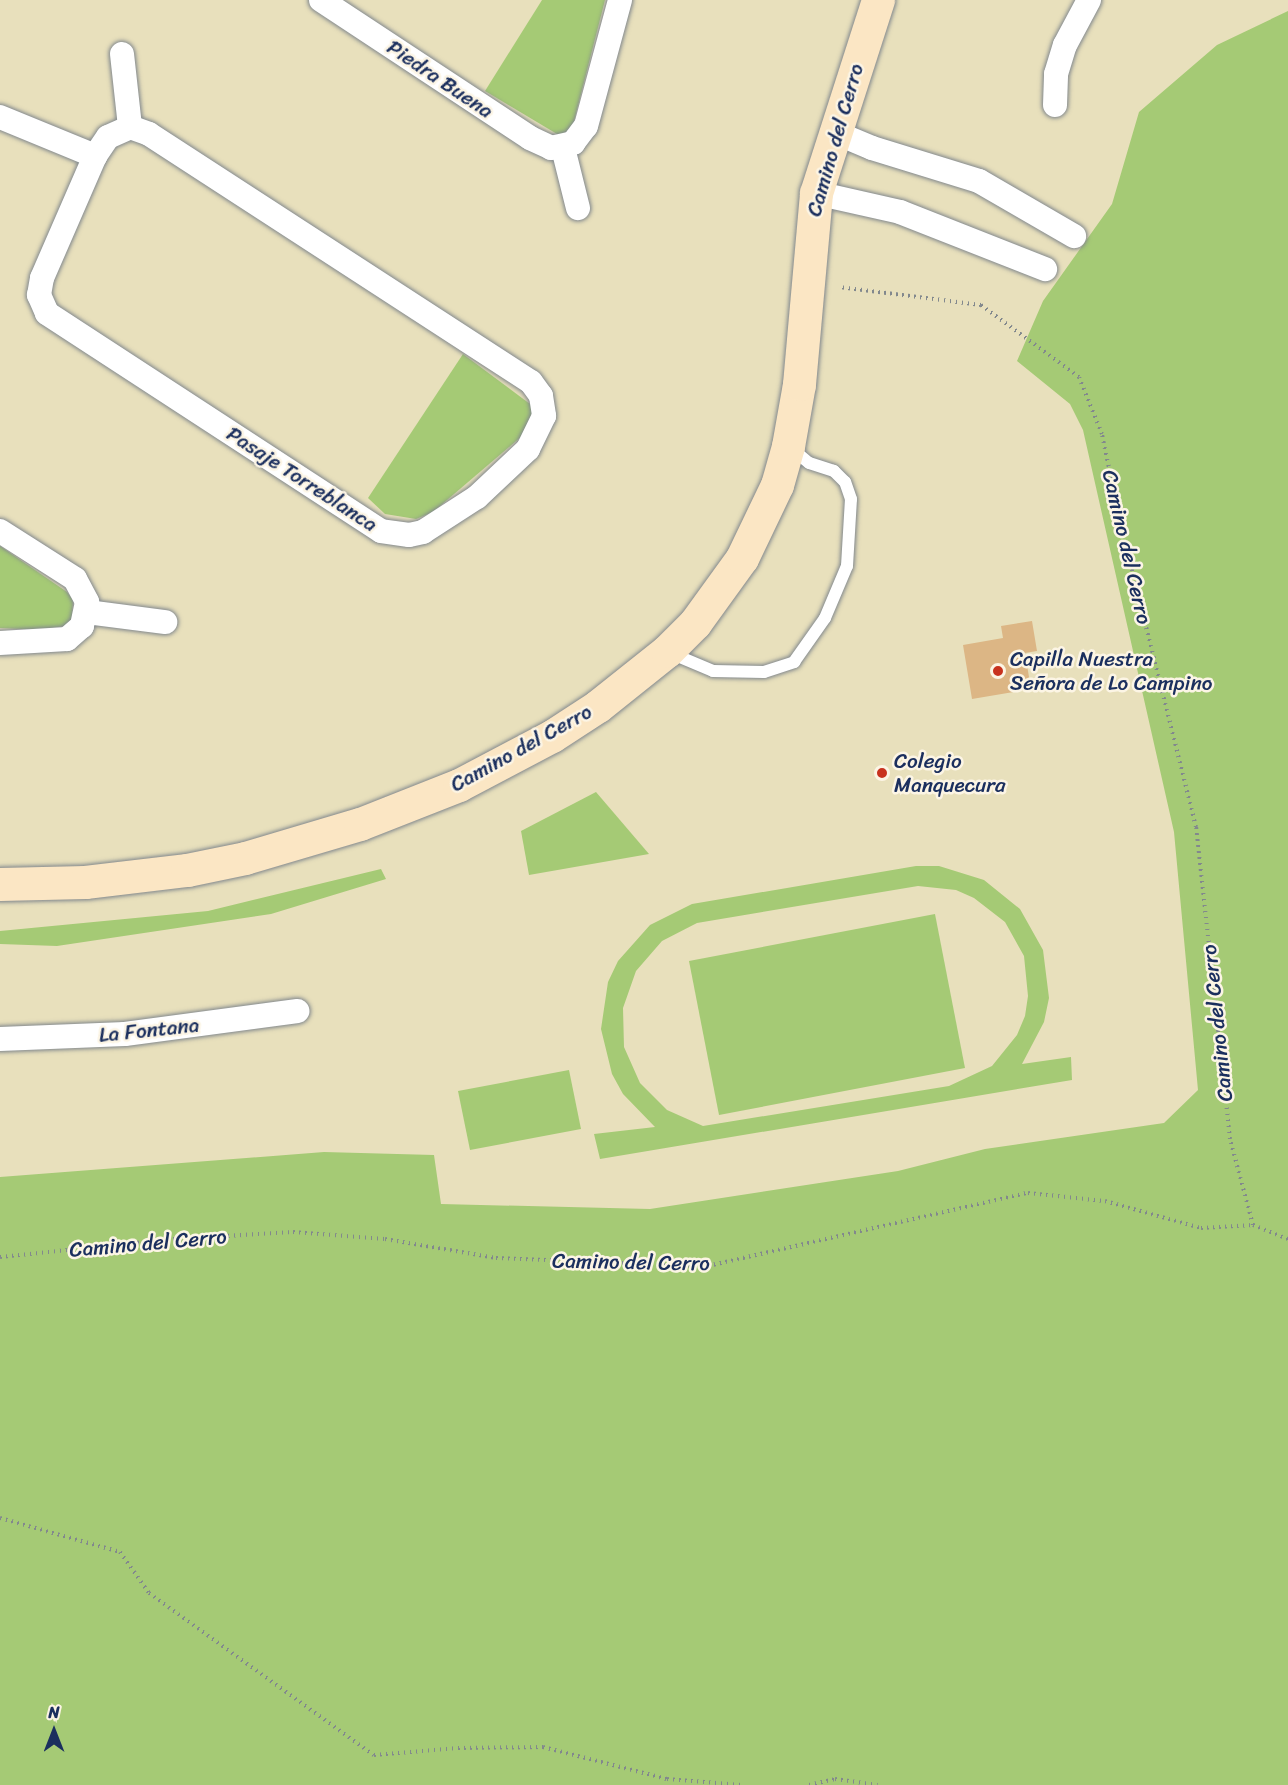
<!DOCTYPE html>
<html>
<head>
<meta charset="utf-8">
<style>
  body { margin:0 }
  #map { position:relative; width:1288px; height:1785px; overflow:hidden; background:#e8e0bc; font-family:Sriracha,sans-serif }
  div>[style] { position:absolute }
  .green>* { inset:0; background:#a5ca75 }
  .building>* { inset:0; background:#dcb685 }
  .path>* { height:4px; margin-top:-2px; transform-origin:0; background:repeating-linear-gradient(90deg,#82888d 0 1.5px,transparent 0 6px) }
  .roads { filter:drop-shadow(0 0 2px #82888d) drop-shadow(0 0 2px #82888d) }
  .lane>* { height:12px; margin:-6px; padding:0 6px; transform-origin:6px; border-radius:6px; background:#fff }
  .street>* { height:24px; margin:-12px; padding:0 12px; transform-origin:12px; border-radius:12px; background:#fff }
  .secondary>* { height:33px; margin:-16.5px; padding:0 16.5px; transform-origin:16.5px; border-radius:16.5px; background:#fbe6c4 }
  .dots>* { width:16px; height:16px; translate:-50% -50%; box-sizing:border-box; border:3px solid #fcf5e5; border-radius:50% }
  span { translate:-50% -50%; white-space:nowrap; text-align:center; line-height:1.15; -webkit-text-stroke:5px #fcf5e5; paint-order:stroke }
  .street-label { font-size:21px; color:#1b2f5e }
  .poi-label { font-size:21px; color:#1b2f5e }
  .left { translate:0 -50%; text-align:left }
  .north { position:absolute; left:24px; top:1701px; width:60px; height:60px; -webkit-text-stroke:4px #fcf5e5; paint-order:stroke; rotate:0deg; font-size:16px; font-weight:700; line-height:24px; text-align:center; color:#1b2f5e }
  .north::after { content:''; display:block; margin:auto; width:21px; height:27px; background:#1b2f5e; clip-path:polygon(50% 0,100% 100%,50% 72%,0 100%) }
</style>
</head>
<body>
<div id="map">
  <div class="green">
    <i style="clip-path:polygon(542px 0,605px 0,571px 133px,562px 137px,485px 91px)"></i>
    <i style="clip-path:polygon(1288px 11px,1288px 1785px,0 1785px,0 1177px,324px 1152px,434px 1155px,441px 1204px,650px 1209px,898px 1171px,985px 1149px,1164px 1123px,1198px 1090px,1174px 832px,1083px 430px,1070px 404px,1017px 361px,1043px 301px,1112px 204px,1139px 112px,1217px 45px)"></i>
    <i style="clip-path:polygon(463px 354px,534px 407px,529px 430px,433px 512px,416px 519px,385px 514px,368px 498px)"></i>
    <i style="clip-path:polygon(0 546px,67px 592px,73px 600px,72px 619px,64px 626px,42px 630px,0 628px)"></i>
    <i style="clip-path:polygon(596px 792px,649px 854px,529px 875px,521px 831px)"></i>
    <i style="clip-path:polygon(evenodd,916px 866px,939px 866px,984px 880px,1020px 909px,1043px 950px,1049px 998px,1044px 1022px,1022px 1064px,1071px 1057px,1072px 1080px,600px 1159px,594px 1134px,655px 1127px,623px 1094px,612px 1074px,601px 1029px,608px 982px,618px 961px,650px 925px,692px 904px,916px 866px,918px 886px,956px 890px,974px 898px,1005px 922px,1024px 956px,1028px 996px,1025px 1016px,1017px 1035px,992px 1066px,949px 1086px,703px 1126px,667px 1110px,640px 1083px,624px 1047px,623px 1008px,636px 971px,662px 941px,697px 923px,918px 886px)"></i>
    <i style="clip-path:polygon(381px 869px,386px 879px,271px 914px,57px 946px,0 944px,0 931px,208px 911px)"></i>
    <i style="clip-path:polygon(935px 914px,965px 1068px,719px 1115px,689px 961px)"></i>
    <i style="clip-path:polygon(569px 1070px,581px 1129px,470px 1150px,458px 1091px)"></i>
  </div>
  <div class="building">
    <i style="clip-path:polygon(1032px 621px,1037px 651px,1025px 653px,1031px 689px,972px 699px,963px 645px,1003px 638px,1001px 626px)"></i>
  </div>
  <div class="path">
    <i style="left:1253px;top:1225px;width:38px;rotate:22deg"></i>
    <i style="left:0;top:1257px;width:175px;rotate:-5.9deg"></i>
    <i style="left:174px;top:1239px;width:119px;rotate:-3.4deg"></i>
    <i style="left:293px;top:1232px;width:92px;rotate:4.4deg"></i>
    <i style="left:385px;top:1239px;width:113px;rotate:9.7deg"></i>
    <i style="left:496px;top:1258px;width:212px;rotate:2.2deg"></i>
    <i style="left:708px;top:1266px;width:328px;rotate:-12.9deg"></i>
    <i style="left:1028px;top:1193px;width:77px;rotate:5.9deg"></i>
    <i style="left:1105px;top:1201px;width:100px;rotate:15.7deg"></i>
    <i style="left:1201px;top:1228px;width:52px;rotate:-3.3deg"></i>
    <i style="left:1253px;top:1225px;width:89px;rotate:-105deg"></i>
    <i style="left:1230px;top:1139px;width:314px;rotate:-96.2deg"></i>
    <i style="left:1196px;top:827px;width:305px;rotate:-104deg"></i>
    <i style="left:1122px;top:531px;width:99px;rotate:-101.7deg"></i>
    <i style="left:1102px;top:434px;width:61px;rotate:-112deg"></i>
    <i style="left:1079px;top:377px;width:122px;rotate:-143.7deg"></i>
    <i style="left:981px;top:305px;width:143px;rotate:-172.8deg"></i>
    <i style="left:0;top:1518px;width:125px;rotate:15.8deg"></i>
    <i style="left:120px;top:1552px;width:50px;rotate:54.7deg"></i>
    <i style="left:149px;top:1593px;width:277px;rotate:35.8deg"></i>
    <i style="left:374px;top:1755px;width:84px;rotate:-4.8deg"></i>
    <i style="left:458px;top:1748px;width:85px;rotate:-0.7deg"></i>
    <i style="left:543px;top:1747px;width:128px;rotate:14.5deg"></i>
    <i style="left:667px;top:1779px;width:75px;rotate:4.6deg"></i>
    <i style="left:809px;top:1785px;width:27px;rotate:-13deg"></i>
    <i style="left:835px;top:1779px;width:43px;rotate:7.9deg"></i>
  </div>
  <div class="roads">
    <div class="lane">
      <i style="left:668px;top:652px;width:49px;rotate:22.9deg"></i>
      <i style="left:713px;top:671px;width:51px;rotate:1.1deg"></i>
      <i style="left:764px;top:672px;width:32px;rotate:-18deg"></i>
      <i style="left:794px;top:662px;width:54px;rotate:-54.8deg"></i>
      <i style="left:825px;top:618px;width:56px;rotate:-67.1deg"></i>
      <i style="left:847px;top:566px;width:67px;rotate:-86.6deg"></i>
      <i style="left:851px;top:499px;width:18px;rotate:-109deg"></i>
      <i style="left:845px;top:482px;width:16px;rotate:-135deg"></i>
      <i style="left:834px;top:471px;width:26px;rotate:-162deg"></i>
      <i style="left:809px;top:463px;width:25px;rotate:-140deg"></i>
    </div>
    <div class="street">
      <i style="left:321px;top:0;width:250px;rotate:33.4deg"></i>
      <i style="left:530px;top:138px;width:23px;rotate:25deg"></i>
      <i style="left:551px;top:148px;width:23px;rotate:-13deg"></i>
      <i style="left:573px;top:143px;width:21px;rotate:-53deg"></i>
      <i style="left:586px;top:126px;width:131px;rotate:-74.9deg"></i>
      <i style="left:122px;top:54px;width:73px;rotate:83.7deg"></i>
      <i style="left:1055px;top:105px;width:31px;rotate:-88deg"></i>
      <i style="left:1056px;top:74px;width:30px;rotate:-73deg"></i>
      <i style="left:1065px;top:45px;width:51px;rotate:-61.9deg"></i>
      <i style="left:0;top:117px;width:103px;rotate:22.3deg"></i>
      <i style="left:130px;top:127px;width:20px;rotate:20deg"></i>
      <i style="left:149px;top:134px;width:455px;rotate:33deg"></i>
      <i style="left:531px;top:382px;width:17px;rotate:54deg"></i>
      <i style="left:541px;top:396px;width:20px;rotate:81deg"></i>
      <i style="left:544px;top:416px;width:37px;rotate:116deg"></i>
      <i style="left:528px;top:449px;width:70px;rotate:136.7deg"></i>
      <i style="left:477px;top:497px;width:64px;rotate:147.1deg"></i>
      <i style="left:423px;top:532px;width:14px;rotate:168deg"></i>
      <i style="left:409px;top:535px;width:28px;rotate:-172deg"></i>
      <i style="left:381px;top:531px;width:399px;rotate:-146.9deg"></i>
      <i style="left:47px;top:313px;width:20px;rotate:-114deg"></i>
      <i style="left:39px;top:295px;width:17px;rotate:-80deg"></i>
      <i style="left:42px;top:278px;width:133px;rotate:-66.5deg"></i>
      <i style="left:95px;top:156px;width:23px;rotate:-56deg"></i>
      <i style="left:108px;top:137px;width:24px;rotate:-24deg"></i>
      <i style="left:834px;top:132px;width:41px;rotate:22.8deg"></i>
      <i style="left:872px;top:148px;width:112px;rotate:17.1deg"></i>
      <i style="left:979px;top:181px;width:110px;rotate:30.1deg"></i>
      <i style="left:563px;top:148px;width:62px;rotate:76deg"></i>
      <i style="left:816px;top:193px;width:86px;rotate:12.7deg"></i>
      <i style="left:900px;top:212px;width:156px;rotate:21.5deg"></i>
      <i style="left:0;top:531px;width:89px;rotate:32.6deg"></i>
      <i style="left:75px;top:579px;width:26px;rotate:62deg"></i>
      <i style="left:87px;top:602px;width:25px;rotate:102deg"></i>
      <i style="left:82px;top:626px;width:20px;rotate:139deg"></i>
      <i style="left:67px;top:639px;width:67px;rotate:176.6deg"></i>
      <i style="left:87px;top:612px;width:79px;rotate:7.3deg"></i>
      <i style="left:0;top:1039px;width:125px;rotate:-2.3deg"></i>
      <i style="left:125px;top:1034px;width:174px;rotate:-7.6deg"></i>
    </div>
    <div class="secondary">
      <i style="left:0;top:884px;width:85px;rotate:-1.3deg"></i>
      <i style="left:85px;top:882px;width:103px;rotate:-6.7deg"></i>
      <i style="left:187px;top:870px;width:59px;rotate:-11.7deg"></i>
      <i style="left:245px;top:858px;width:120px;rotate:-16.5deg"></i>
      <i style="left:360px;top:824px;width:106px;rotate:-21.5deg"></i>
      <i style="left:459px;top:785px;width:105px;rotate:-27.8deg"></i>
      <i style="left:552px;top:736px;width:55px;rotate:-33.1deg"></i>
      <i style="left:598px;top:706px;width:88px;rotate:-38.6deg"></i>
      <i style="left:667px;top:651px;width:40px;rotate:-45deg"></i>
      <i style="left:695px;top:623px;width:80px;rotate:-54.1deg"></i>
      <i style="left:742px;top:558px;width:81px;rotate:-64.4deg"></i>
      <i style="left:777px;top:485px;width:41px;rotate:-74.2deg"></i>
      <i style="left:788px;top:446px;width:63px;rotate:-79.9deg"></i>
      <i style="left:799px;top:384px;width:192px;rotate:-84.9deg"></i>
      <i style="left:816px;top:193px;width:203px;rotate:-72.2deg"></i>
    </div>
  </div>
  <div class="dots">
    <i style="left:998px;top:671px;background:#c8321e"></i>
    <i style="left:882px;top:773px;background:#c8321e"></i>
  </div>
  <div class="street-label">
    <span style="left:440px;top:79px;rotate:34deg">Piedra Buena</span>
    <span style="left:835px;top:140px;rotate:-74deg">Camino del Cerro</span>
    <span style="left:302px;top:479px;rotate:33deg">Pasaje Torreblanca</span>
    <span style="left:1127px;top:547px;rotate:77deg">Camino del Cerro</span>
    <span style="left:521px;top:748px;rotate:-29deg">Camino del Cerro</span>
    <span style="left:1217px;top:1023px;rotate:-96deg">Camino del Cerro</span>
    <span style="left:149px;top:1030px;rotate:-6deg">La Fontana</span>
    <span style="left:148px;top:1243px;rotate:-5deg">Camino del Cerro</span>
    <span style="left:631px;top:1262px;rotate:1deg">Camino del Cerro</span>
  </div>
  <div class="poi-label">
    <span class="left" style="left:1010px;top:671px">Capilla Nuestra<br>Señora de Lo Campino</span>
    <span class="left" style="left:894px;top:773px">Colegio<br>Manquecura</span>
  </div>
  <div class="north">N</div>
</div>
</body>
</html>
